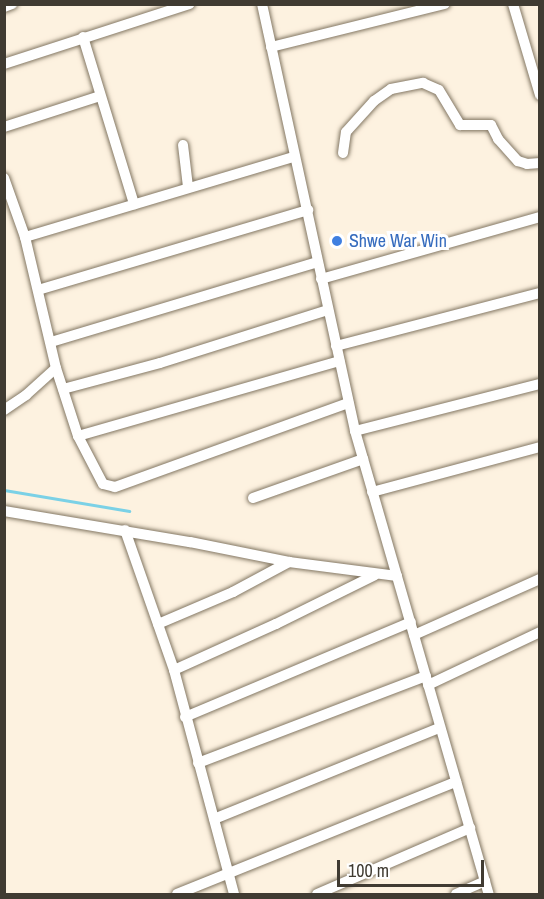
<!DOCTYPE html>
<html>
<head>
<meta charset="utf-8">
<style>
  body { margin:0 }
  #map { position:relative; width:544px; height:899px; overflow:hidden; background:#fdf2e0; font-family:"Archivo Narrow",sans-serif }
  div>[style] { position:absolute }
  .stream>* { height:3px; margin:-1.5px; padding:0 1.5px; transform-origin:1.5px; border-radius:1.5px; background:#7bd1e6 }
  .roads { filter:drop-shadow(0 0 2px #837763) drop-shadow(0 0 2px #837763) }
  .minor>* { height:10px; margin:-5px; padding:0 5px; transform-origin:5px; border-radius:5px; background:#fff }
  .dots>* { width:16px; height:16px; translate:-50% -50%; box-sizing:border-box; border:3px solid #fff; border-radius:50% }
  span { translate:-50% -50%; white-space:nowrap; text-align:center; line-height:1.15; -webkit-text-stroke:6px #fff; paint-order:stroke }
  .shop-label { font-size:18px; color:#366cbe }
  .left { translate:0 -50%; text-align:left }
  .frame { position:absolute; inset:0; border:6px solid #403b32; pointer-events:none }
  .scale { position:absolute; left:337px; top:860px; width:147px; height:27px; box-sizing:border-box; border:3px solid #403b32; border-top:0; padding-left:8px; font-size:18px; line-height:21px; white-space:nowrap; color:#403b32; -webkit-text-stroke:4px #fff; paint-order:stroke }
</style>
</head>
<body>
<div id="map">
  <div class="stream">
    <i style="left:4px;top:490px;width:127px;rotate:9.5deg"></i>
  </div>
  <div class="roads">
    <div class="minor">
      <i style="left:262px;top:4px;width:437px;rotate:77.7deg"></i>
      <i style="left:355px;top:431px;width:482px;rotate:73.9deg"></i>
      <i style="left:513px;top:4px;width:95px;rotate:73.5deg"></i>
      <i style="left:4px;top:7px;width:9px;rotate:-21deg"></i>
      <i style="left:83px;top:37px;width:175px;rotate:73deg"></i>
      <i style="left:271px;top:47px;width:179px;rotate:-13.9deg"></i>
      <i style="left:4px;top:64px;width:195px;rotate:-17.9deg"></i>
      <i style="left:4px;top:127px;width:101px;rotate:-17.9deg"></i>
      <i style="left:183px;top:145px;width:42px;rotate:83.2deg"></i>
      <i style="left:343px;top:153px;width:21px;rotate:-82deg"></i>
      <i style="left:346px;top:132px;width:42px;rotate:-47.9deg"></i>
      <i style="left:374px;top:101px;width:21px;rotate:-35deg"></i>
      <i style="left:391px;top:89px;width:33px;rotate:-11deg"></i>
      <i style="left:423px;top:83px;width:17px;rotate:24deg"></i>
      <i style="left:439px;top:90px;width:41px;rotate:59deg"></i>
      <i style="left:460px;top:125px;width:31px"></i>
      <i style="left:491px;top:125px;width:16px;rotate:63deg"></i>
      <i style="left:498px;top:139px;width:30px;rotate:48deg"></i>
      <i style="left:518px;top:161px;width:9px;rotate:18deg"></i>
      <i style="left:527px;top:164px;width:13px;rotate:-4deg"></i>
      <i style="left:4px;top:178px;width:63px;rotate:70.4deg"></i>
      <i style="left:25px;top:237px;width:135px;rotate:76.7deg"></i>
      <i style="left:56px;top:368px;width:71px;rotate:72.1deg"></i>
      <i style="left:78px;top:436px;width:54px;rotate:62.5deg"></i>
      <i style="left:103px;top:484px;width:12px;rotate:14deg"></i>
      <i style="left:115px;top:487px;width:248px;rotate:-19.8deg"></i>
      <i style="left:25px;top:237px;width:281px;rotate:-16.6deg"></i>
      <i style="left:321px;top:279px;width:228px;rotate:-15.8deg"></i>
      <i style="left:38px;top:290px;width:282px;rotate:-16.5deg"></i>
      <i style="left:51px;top:342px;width:278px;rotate:-16.7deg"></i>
      <i style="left:336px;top:346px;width:211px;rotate:-14.6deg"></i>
      <i style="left:63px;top:389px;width:100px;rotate:-15deg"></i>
      <i style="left:160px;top:363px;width:176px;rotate:-17.5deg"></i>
      <i style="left:4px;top:410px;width:27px;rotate:-34deg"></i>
      <i style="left:26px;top:395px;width:40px;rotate:-42deg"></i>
      <i style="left:355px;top:431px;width:191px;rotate:-14.3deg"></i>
      <i style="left:78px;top:436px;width:272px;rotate:-16deg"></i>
      <i style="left:372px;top:492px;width:174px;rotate:-15deg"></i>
      <i style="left:253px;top:498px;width:117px;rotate:-19.5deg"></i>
      <i style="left:4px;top:511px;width:189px;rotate:9.5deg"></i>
      <i style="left:190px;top:542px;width:101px;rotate:11.4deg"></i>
      <i style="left:289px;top:562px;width:109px;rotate:7.4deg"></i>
      <i style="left:125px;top:530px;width:148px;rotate:70.7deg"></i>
      <i style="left:174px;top:670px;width:232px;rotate:75deg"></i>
      <i style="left:158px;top:624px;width:82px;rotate:-23.1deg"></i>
      <i style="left:233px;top:592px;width:64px;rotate:-28.2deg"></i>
      <i style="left:414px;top:635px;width:138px;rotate:-24deg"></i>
      <i style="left:174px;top:670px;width:112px;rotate:-24.3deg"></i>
      <i style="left:276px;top:624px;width:110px;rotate:-26.3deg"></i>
      <i style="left:428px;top:685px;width:124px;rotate:-25.3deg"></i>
      <i style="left:185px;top:717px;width:245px;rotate:-22.8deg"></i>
      <i style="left:198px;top:763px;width:244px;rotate:-20.9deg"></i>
      <i style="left:214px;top:819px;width:243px;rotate:-22deg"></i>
      <i style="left:177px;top:894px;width:301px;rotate:-21.9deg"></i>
      <i style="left:317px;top:894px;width:167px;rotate:-23.3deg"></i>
      <i style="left:456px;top:894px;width:32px;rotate:-24deg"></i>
    </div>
  </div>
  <div class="dots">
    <i style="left:337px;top:241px;background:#3f7fe0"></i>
  </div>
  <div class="shop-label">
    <span class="left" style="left:349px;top:241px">Shwe War Win</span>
  </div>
  <div class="frame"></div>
  <div class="scale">100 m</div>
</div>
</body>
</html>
